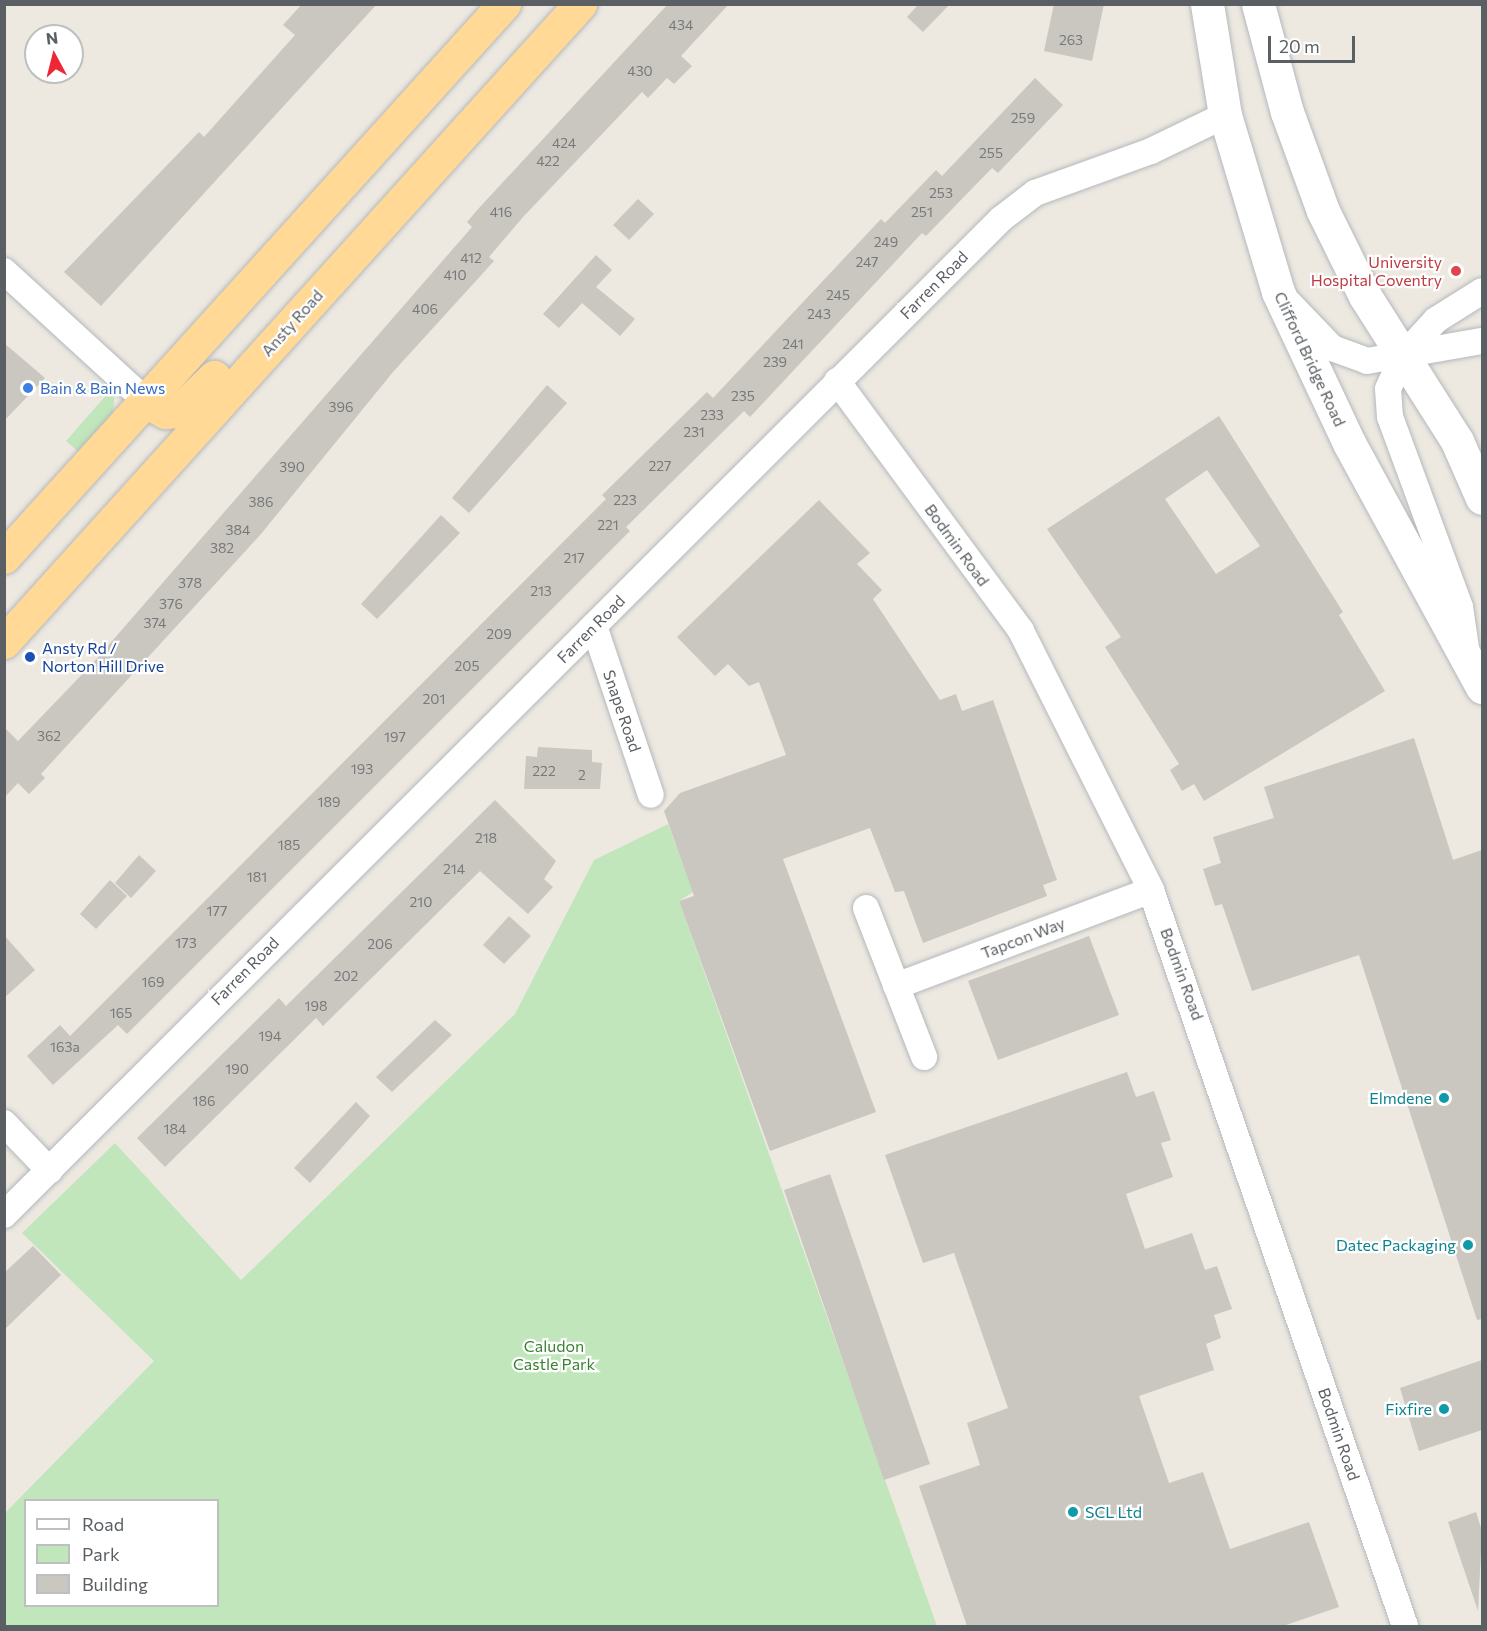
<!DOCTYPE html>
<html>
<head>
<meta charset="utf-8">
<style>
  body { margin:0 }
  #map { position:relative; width:1487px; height:1631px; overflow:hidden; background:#ede9e1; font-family:Commissioner,sans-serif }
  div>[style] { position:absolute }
  .green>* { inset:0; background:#c2e6bc }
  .building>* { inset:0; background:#cac6c0 }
  .roads { filter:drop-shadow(0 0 2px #b4b8bc) drop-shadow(0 0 2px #b4b8bc) }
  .minor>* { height:26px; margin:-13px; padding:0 13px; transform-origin:13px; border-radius:13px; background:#fff }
  .secondary>* { height:33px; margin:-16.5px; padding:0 16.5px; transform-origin:16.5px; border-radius:16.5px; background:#fff }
  .trunk>* { height:33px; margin:-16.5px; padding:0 16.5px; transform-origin:16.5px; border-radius:16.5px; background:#ffd995 }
  .dots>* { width:16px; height:16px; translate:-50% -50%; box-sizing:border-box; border:3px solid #fff; border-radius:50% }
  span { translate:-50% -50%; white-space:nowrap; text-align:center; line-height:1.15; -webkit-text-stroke:4.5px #fff; paint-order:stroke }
  .number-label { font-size:14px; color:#76797a }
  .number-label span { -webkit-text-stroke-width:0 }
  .health-label { font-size:16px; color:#be3a42 }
  .right { translate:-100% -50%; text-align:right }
  .street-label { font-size:16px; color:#5a5f63 }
  .shop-label { font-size:16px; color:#366cbe }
  .left { translate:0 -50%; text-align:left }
  .transit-label { font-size:16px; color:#164399 }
  .culture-label { font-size:16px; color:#0d838f }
  .park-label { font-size:16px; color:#398231 }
  .frame { position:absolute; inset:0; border:6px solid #5a5f63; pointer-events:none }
  .legend { position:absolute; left:24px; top:1499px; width:195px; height:108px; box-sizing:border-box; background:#fff; border:2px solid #bdbfc1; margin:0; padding:8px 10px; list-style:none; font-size:18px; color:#5a5f63 }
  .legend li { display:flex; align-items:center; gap:12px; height:30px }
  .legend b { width:30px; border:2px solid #bdbfc1 }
  .north { position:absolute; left:24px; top:24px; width:60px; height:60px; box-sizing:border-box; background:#fff; border:2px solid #bdbfc1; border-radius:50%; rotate:353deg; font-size:16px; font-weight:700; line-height:24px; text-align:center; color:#5a5f63 }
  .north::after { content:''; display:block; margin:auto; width:21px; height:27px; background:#ed2734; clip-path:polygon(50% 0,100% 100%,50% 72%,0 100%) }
  .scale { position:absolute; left:1268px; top:36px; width:87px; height:27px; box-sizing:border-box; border:3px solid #5a5f63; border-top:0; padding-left:8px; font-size:18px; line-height:21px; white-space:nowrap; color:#5a5f63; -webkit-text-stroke:4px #fff; paint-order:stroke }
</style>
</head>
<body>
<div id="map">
  <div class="green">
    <i style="clip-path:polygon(115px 385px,113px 416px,79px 452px,66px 441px)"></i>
    <i style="clip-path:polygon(evenodd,668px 824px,693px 892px,679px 901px,937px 1626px,5px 1626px,5px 1513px,154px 1361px,22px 1233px,115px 1143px,241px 1280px,515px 1014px,594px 860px,668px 824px,26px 1500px,218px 1500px,218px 1606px,26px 1606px,26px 1500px)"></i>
  </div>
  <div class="building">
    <i style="clip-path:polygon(302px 4px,377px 4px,101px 306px,64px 272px,199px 132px,204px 137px,295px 35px,283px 25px)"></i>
    <i style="clip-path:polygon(668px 4px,729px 4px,681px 56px,692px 66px,674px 84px,667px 78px,648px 98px,642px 92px,523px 217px,489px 257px,494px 261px,393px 372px,261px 534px,41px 774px,45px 778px,29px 794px,18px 783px,4px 798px,4px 727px,18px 741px,93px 663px,472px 227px,467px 222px,479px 208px)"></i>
    <i style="clip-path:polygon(919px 4px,950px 4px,923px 32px,907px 17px)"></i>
    <i style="clip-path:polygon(1054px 4px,1104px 4px,1092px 61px,1044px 51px)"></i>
    <i style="clip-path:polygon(1035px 78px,1063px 105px,998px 173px,992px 168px,926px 236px,922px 233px,750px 417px,744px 411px,626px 527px,630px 531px,127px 1034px,118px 1025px,53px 1085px,27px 1056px,60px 1025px,70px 1036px,606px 499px,602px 495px,707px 392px,713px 398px,881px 219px,885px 223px,936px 170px,942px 176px)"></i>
    <i style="clip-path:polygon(638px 199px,654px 214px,629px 240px,613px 225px)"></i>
    <i style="clip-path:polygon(596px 255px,612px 270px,596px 287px,635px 319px,620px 336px,582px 303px,559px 328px,543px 314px)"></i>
    <i style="clip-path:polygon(4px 343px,45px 378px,4px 421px)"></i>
    <i style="clip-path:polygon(547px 385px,567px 403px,469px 513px,452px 498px)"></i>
    <i style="clip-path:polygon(evenodd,1219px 416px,1343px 612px,1339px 615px,1385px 691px,1204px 801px,1194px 784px,1182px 791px,1170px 770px,1179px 764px,1105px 647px,1121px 637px,1047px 529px,1219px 416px,1207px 470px,1260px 546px,1216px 574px,1165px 499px,1207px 470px)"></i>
    <i style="clip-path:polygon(819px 500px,870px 553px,857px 564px,882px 590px,873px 599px,940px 700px,956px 694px,962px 711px,993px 700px,1057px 880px,1043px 885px,1047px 896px,923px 943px,904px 891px,895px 892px,870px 828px,783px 859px,876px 1112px,770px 1151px,679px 901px,694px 896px,664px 811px,680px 793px,786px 755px,759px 682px,749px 686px,728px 664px,715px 676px,677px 637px)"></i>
    <i style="clip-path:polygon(441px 515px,460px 533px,377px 619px,361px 604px)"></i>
    <i style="clip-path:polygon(1414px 738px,1453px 860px,1482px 850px,1482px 1319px,1477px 1320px,1359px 955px,1252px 991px,1222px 904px,1215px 906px,1203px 869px,1221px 863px,1213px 837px,1274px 818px,1264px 787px)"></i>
    <i style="clip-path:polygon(538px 747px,592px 750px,592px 762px,602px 763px,600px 789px,524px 789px,526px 756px,537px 757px)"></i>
    <i style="clip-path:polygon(495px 800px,556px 861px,544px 879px,553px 887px,528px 914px,480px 871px,323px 1026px,316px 1018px,165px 1167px,137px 1138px,279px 998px,286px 1006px)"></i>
    <i style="clip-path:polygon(139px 855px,156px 871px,131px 898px,115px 883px)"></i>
    <i style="clip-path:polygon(110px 880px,127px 896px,96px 929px,80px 914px)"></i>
    <i style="clip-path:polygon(509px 916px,531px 936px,504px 964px,483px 945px)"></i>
    <i style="clip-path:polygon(4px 935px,35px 970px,4px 998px)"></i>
    <i style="clip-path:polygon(1089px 936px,1119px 1015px,998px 1060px,968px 981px)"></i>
    <i style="clip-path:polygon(435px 1020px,452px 1035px,392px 1092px,376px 1077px)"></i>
    <i style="clip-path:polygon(1127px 1072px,1136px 1097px,1154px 1091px,1171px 1140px,1161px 1143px,1173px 1177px,1126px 1194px,1145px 1249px,1192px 1233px,1205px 1270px,1217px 1266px,1232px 1309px,1214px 1315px,1221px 1338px,1206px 1344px,1214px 1370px,1139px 1396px,1169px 1483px,1203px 1472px,1230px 1549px,1309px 1522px,1339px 1607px,1283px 1626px,967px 1626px,919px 1486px,980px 1465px,967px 1423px,1008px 1408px,954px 1253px,923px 1263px,885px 1155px)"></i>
    <i style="clip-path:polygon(356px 1102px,370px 1116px,310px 1183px,294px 1168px)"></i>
    <i style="clip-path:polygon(830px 1174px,930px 1464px,884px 1480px,784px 1190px)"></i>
    <i style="clip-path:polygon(33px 1246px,61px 1275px,4px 1330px,4px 1273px)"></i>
    <i style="clip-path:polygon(1482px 1360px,1482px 1430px,1419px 1451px,1400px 1388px)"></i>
    <i style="clip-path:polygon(1476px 1512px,1482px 1531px,1478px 1611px,1448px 1522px)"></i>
  </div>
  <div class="roads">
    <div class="minor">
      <i style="left:4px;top:271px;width:194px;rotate:42.5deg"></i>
      <i style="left:1290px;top:304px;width:61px;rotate:46.3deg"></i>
      <i style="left:1332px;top:348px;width:37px;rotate:20deg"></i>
      <i style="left:1367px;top:361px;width:117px;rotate:-9.9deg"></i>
      <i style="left:837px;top:381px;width:310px;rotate:53.6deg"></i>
      <i style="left:1021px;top:631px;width:290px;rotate:63.3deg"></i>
      <i style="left:1151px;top:890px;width:779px;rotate:70.96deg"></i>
      <i style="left:594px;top:626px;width:178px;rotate:71.4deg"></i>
      <i style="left:1466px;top:648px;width:41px;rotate:-98.3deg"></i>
      <i style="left:1460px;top:607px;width:202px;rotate:-110.2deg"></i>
      <i style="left:1390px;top:417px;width:28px;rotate:-94deg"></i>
      <i style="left:1388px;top:389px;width:36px;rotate:-66deg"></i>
      <i style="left:1403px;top:356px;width:49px;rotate:-47.5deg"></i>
      <i style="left:1436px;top:320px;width:54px;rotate:-32.2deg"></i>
      <i style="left:866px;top:908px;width:160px;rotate:68.7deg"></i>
      <i style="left:896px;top:986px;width:272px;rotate:-20.6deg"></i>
      <i style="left:4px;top:1123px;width:66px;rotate:46.2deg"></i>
      <i style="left:4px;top:1215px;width:1409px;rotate:-44.97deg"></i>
      <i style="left:1001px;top:219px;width:43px;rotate:-37.4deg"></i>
      <i style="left:1035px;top:193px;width:123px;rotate:-19.9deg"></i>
      <i style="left:1151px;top:151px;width:82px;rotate:-25.9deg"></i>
    </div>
    <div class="secondary">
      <i style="left:1207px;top:4px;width:112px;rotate:80.8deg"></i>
      <i style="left:1225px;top:115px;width:185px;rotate:73.3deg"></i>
      <i style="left:1278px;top:292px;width:167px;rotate:64.8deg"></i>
      <i style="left:1349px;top:443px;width:278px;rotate:61.4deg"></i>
      <i style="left:1258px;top:4px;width:112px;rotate:75deg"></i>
      <i style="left:1287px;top:112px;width:105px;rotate:70deg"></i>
      <i style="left:1323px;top:211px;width:95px;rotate:63.7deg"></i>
      <i style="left:1365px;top:296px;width:172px;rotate:57.6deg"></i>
      <i style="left:1457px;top:441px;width:62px;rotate:66.3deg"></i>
    </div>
    <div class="trunk">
      <i style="left:147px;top:402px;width:21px;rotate:29deg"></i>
      <i style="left:165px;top:412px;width:14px;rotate:-4deg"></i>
      <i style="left:179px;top:411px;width:49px;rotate:-44.2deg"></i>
      <i style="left:4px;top:557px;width:746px;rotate:-47.88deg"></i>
      <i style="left:4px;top:642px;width:860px;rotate:-47.92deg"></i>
    </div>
  </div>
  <div class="dots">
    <i style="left:1456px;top:271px;background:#e0444e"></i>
    <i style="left:28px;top:388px;background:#3f7fe0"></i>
    <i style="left:30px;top:657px;background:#1a4fb4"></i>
    <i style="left:1444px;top:1098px;background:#0f9aa8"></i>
    <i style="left:1468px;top:1245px;background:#0f9aa8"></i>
    <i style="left:1444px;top:1409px;background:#0f9aa8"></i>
    <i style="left:1073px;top:1512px;background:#0f9aa8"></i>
  </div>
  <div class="number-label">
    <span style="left:681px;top:25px">434</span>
    <span style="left:1071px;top:40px">263</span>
    <span style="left:640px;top:71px">430</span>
    <span style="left:1023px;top:118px">259</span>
    <span style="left:564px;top:143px">424</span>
    <span style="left:991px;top:153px">255</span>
    <span style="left:548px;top:161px">422</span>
    <span style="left:941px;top:193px">253</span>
    <span style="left:501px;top:212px">416</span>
    <span style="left:922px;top:212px">251</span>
    <span style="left:886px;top:242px">249</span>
    <span style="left:471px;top:258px">412</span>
    <span style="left:867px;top:262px">247</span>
    <span style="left:455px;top:275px">410</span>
    <span style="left:838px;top:295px">245</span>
    <span style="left:425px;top:309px">406</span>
    <span style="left:819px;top:314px">243</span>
    <span style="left:793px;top:344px">241</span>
    <span style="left:775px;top:362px">239</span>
    <span style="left:743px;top:396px">235</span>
    <span style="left:341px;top:407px">396</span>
    <span style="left:712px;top:415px">233</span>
    <span style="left:694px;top:432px">231</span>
    <span style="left:660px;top:466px">227</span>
    <span style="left:292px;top:467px">390</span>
    <span style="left:625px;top:500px">223</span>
    <span style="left:261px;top:502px">386</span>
    <span style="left:608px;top:525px">221</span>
    <span style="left:238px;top:530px">384</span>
    <span style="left:222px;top:548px">382</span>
    <span style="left:574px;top:558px">217</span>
    <span style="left:190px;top:583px">378</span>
    <span style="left:541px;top:591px">213</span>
    <span style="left:171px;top:604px">376</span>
    <span style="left:155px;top:623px">374</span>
    <span style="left:499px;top:634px">209</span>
    <span style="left:467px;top:666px">205</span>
    <span style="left:434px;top:699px">201</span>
    <span style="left:49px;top:736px">362</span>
    <span style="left:395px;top:737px">197</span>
    <span style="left:362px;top:769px">193</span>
    <span style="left:544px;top:771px">222</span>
    <span style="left:582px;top:775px">2</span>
    <span style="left:329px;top:802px">189</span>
    <span style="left:486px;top:838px">218</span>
    <span style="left:289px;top:845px">185</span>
    <span style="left:454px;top:869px">214</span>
    <span style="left:257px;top:877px">181</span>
    <span style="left:421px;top:902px">210</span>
    <span style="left:217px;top:911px">177</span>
    <span style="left:186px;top:943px">173</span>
    <span style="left:380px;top:944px">206</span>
    <span style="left:346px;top:976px">202</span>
    <span style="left:153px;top:982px">169</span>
    <span style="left:316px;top:1006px">198</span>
    <span style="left:121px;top:1013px">165</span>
    <span style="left:270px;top:1036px">194</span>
    <span style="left:65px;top:1047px">163a</span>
    <span style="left:237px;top:1069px">190</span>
    <span style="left:204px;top:1101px">186</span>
    <span style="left:175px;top:1129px">184</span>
  </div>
  <div class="health-label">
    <span class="right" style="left:1442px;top:271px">University<br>Hospital Coventry</span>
  </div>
  <div class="street-label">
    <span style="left:934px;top:285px;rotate:-45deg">Farren Road</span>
    <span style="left:292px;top:323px;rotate:-48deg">Ansty Road</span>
    <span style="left:1310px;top:359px;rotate:65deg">Clifford Bridge Road</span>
    <span style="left:957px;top:545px;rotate:54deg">Bodmin Road</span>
    <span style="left:591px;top:629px;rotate:-45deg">Farren Road</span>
    <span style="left:622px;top:711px;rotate:71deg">Snape Road</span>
    <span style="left:1023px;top:938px;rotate:-21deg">Tapcon Way</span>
    <span style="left:245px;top:971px;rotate:-45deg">Farren Road</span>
    <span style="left:1182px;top:974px;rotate:70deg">Bodmin Road</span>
    <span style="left:1339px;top:1434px;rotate:71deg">Bodmin Road</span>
  </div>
  <div class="shop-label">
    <span class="left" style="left:40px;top:388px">Bain &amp; Bain News</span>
  </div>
  <div class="transit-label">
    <span class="left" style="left:42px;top:657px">Ansty Rd /<br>Norton Hill Drive</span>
  </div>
  <div class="culture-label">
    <span class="right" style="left:1432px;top:1098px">Elmdene</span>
    <span class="right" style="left:1456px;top:1245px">Datec Packaging</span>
    <span class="right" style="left:1432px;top:1409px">Fixfire</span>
    <span class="left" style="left:1085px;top:1512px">SCL Ltd</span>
  </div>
  <div class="park-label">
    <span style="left:554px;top:1355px">Caludon<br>Castle Park</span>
  </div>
  <div class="frame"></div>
  <ul class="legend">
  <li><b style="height:8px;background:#fff"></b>Road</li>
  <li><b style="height:16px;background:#c2e6bc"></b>Park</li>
  <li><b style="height:16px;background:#cac6c0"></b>Building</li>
  </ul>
  <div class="north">N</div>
  <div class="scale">20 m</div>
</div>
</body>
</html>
